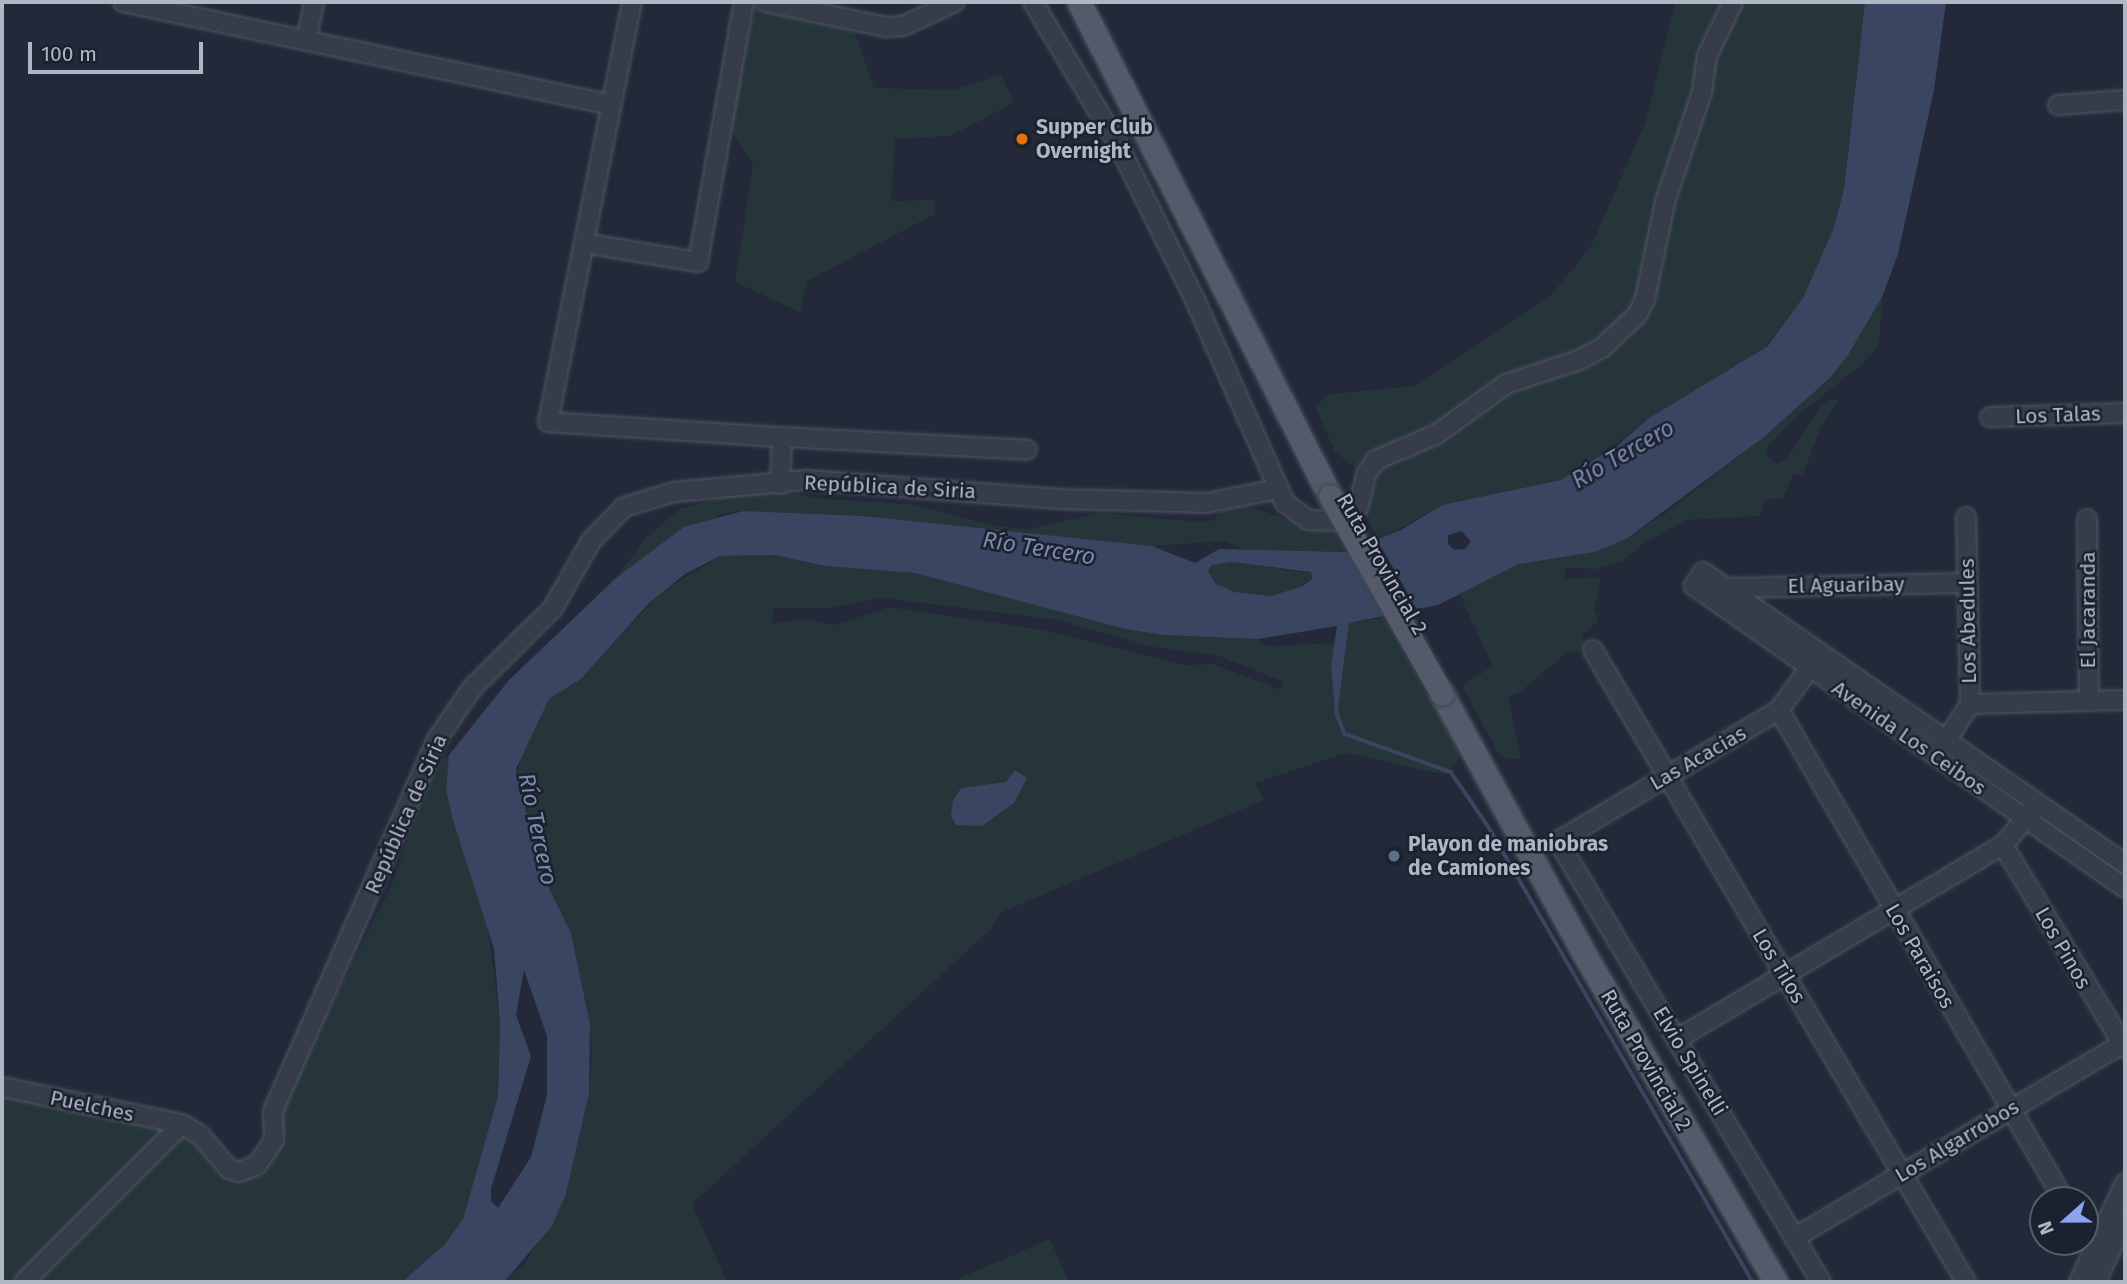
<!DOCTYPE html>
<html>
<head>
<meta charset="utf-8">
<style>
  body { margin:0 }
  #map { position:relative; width:2127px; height:1284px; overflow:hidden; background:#232938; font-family:"Fira Sans",sans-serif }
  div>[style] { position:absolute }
  .green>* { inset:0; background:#253539 }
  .water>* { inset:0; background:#394561 }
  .pier>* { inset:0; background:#232938 }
  .stream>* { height:3.5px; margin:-1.75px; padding:0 1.75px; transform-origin:1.75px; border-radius:1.75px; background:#394561 }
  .roads { filter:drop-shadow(0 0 2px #515664) drop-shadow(0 0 2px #515664) }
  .minor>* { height:18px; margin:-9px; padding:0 9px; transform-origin:9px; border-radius:9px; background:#363c49 }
  .major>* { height:23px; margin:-11.5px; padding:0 11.5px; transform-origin:11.5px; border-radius:11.5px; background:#545a69 }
  .bridges { filter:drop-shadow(0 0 2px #3f4552) drop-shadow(0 0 2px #3f4552) }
  .major-bridge>* { height:23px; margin:-11.5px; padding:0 11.5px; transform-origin:11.5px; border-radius:11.5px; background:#545a69 }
  .dots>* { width:19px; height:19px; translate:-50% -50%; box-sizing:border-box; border:4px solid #1b212e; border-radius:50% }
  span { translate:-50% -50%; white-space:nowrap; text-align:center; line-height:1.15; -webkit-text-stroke:5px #1b212e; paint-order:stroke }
  .poi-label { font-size:21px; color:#b1b6c5; font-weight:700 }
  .left { translate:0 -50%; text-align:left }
  .street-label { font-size:21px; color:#b1b6c5 }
  .water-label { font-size:23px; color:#7b89ab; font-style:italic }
  .frame { position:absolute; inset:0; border:4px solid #b1b6c5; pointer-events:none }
  .north { position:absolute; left:2029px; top:1186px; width:70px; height:70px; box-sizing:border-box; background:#1b212e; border:2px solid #575d6a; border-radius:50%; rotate:249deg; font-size:19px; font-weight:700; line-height:28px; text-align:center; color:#b1b6c5 }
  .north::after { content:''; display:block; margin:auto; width:24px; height:32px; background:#89a5f2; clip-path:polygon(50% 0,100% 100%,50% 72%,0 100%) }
  .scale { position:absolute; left:28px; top:42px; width:175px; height:32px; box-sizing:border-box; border:4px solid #b1b6c5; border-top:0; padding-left:9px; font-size:21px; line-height:24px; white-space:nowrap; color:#b1b6c5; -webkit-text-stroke:5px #1b212e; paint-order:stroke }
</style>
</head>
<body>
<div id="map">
  <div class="green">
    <i style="clip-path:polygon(1675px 2px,1865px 2px,1844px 189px,1834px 227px,1804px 296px,1768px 346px,1649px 418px,1584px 469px,1561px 480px,1442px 505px,1379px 541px,1364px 513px,1389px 449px,1363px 458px,1356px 468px,1335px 452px,1315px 406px,1331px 394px,1415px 386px,1552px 294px,1591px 246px,1646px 121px)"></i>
    <i style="clip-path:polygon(754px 7px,855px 32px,874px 88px,953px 90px,1001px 75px,1014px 103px,950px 136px,895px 139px,891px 201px,934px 200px,935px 214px,807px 281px,800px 312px,735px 282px,753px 165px,730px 128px)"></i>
    <i style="clip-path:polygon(1882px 297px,1879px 344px,1863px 364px,1800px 413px,1768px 446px,1766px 456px,1776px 464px,1787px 459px,1820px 407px,1829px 400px,1839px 400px,1821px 427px,1803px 474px,1793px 474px,1783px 499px,1766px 499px,1760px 516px,1686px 520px,1641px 545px,1623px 561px,1597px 569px,1566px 568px,1564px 579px,1597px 577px,1601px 581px,1594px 610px,1599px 620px,1583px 634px,1584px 650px,1565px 654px,1520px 692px,1508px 697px,1521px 759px,1508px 759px,1498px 753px,1462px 686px,1493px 666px,1459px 594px,1519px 564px,1595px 552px,1662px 516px,1763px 438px,1829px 380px)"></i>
    <i style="clip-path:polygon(782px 491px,823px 499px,912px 504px,995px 526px,1029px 529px,1100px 513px,1202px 522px,1214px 520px,1225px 507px,1244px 505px,1315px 528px,1337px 525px,1352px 551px,1248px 551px,1225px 541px,1152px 546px,864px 516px,743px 511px,721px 514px,616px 578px,645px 539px,679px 509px,737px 494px)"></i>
    <i style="clip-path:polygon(evenodd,775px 555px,825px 566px,915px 573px,1125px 629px,1258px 639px,1262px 645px,1273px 646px,1335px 643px,1343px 653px,1349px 623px,1389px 617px,1434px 696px,1431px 699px,1460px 757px,1446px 775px,1346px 753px,1255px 783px,1264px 800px,1000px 913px,991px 929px,692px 1204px,727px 1282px,504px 1282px,525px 1263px,566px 1194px,589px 1093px,592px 1056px,590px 1024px,571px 933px,539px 868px,517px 781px,521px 755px,549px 699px,581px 679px,661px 592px,720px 556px,775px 555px,882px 598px,1058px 620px,1153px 647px,1219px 656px,1284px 682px,1281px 690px,1213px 664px,1185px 665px,1043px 630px,889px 607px,834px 625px,807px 619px,772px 623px,773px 608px,829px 608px,882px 598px)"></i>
    <i style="clip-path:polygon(1232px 562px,1310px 573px,1313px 578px,1296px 589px,1271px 596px,1235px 592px,1216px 585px,1208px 571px,1212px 565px)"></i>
    <i style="clip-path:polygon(449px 755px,446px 791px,487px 918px,500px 1023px,498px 1096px,463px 1219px,444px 1245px,402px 1282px,34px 1282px,184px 1133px,199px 1142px,219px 1170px,263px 1167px,276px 1115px,392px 884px,422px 797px,440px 761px)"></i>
    <i style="clip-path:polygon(2px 1092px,165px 1129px,17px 1278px,6px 1281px,2px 1281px)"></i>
    <i style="clip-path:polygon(1050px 1239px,1069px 1282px,951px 1282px)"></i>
  </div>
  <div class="water">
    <i style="clip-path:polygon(evenodd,1865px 2px,1946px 2px,1934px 90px,1898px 254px,1882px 297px,1848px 355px,1829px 379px,1763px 438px,1626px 539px,1595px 552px,1519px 564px,1438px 605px,1349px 623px,1339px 700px,1334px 700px,1331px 665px,1337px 626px,1258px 639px,1164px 635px,1125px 629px,915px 573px,825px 566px,775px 555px,720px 556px,685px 574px,649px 603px,581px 679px,549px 699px,516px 769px,539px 868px,571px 933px,590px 1024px,589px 1093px,566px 1194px,552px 1226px,504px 1282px,402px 1282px,444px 1245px,463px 1219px,498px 1096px,500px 1023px,494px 949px,453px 820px,446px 790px,449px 755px,509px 680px,616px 578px,684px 527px,743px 511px,864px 516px,1152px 546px,1195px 563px,1219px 549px,1348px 552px,1401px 530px,1442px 505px,1561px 480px,1618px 445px,1649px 418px,1768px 346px,1804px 296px,1834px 227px,1844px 189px,1865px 2px,1461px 531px,1471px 541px,1465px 549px,1454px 550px,1448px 544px,1448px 535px,1461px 531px,1865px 2px,1232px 562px,1310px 572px,1313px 578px,1303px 586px,1271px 596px,1235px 592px,1216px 584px,1208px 571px,1212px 565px,1232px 562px,1865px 2px,524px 970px,547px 1036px,547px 1095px,531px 1157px,498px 1208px,491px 1201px,491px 1189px,531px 1056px,516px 1015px,524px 970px)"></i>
    <i style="clip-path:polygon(1015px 770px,1027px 778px,1014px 803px,982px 826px,956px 825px,951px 816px,953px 801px,961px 788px,1006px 782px)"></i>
  </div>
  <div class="pier">
    <i style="clip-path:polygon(1376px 538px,1419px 613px,1391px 620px,1350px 548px)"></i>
  </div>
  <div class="stream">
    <i style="left:1337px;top:696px;width:18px;rotate:90deg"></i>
    <i style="left:1337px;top:714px;width:22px;rotate:68deg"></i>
    <i style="left:1345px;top:734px;width:113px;rotate:19.7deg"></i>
    <i style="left:1451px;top:772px;width:69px;rotate:55.6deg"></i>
    <i style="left:1490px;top:829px;width:524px;rotate:59.86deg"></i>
  </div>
  <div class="roads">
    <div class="minor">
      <i style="left:123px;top:2px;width:499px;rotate:11.9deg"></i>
      <i style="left:632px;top:2px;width:428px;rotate:101.3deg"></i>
      <i style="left:548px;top:422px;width:234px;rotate:3.7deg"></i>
      <i style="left:782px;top:437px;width:47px;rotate:92.4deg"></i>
      <i style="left:766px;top:2px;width:123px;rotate:11.8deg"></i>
      <i style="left:886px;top:27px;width:17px;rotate:-3deg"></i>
      <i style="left:903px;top:26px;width:57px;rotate:-24.8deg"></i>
      <i style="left:1033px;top:2px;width:165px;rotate:59.1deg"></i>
      <i style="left:1118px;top:144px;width:174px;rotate:63.7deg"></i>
      <i style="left:1195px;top:300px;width:222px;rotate:66.1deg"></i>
      <i style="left:1285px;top:503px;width:29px;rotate:36deg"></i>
      <i style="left:1308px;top:520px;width:28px;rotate:2deg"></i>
      <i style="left:306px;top:41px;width:40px;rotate:-78deg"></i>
      <i style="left:2058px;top:105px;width:67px;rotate:-4.3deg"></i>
      <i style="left:584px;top:243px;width:116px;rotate:9.5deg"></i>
      <i style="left:698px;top:262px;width:264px;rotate:-80deg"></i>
      <i style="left:1990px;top:417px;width:135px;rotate:-1.7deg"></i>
      <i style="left:782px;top:437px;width:245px;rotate:3deg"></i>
      <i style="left:1358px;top:508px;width:36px;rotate:-76deg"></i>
      <i style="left:1367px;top:473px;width:16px;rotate:-55deg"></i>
      <i style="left:1376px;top:460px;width:66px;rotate:-23.1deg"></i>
      <i style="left:1437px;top:434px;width:85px;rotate:-35.9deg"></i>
      <i style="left:1506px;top:384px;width:77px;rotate:-18.2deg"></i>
      <i style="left:1579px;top:360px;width:27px;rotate:-28deg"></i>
      <i style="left:1603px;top:347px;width:47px;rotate:-43.3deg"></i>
      <i style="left:1637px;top:315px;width:18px;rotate:-63deg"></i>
      <i style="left:1645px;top:299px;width:99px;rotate:-78.3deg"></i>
      <i style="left:1665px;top:202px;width:116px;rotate:-71.4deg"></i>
      <i style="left:1702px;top:92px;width:36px;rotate:-82deg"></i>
      <i style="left:1707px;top:56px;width:60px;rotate:-64.3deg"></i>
      <i style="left:2087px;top:519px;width:182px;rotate:89.4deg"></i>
      <i style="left:1724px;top:588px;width:243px;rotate:-1.2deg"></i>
      <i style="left:1593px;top:650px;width:734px;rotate:59.45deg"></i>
      <i style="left:1815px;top:661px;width:61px;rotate:126.3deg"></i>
      <i style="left:1779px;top:710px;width:257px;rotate:149.3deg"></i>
      <i style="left:1558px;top:841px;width:513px;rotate:59.19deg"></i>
      <i style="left:1970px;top:704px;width:155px;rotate:-1.5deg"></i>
      <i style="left:1779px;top:710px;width:567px;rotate:59.82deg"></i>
      <i style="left:1940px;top:750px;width:55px;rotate:-56.9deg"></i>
      <i style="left:1970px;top:704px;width:187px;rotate:-91.2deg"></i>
      <i style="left:2003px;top:845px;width:237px;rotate:59deg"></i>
      <i style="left:2125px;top:864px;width:513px;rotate:-145.32deg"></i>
      <i style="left:1703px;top:572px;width:17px;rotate:123deg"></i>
      <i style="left:1694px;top:586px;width:526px;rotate:35.02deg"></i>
      <i style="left:1677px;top:1039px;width:379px;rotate:-30.8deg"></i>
      <i style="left:2003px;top:845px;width:45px;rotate:-49.5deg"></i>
      <i style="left:2px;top:1087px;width:184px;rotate:11.6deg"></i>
      <i style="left:182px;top:1124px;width:22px;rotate:32deg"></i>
      <i style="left:201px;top:1136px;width:43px;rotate:49.7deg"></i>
      <i style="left:229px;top:1169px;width:10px;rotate:17deg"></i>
      <i style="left:239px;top:1172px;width:19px;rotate:-21deg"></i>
      <i style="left:257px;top:1165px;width:30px;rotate:-56deg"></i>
      <i style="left:274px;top:1140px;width:29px;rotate:-92deg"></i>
      <i style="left:273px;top:1111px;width:404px;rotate:-66.2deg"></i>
      <i style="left:436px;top:741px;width:64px;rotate:-55.8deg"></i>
      <i style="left:472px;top:688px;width:114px;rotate:-44.6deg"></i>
      <i style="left:553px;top:608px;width:77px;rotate:-60.4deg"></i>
      <i style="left:591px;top:541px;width:47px;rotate:-45.9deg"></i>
      <i style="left:624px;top:507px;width:52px;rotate:-16.7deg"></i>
      <i style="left:674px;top:492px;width:134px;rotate:-5.2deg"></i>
      <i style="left:807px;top:480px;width:251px;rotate:4.3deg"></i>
      <i style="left:1057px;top:499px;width:150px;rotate:1.5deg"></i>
      <i style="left:1207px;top:503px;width:71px;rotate:-11.3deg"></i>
      <i style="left:1794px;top:1238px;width:379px;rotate:-30.6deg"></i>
      <i style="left:24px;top:1282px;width:223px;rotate:-45deg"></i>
      <i style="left:2079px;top:1282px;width:109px;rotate:-65.1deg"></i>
      <i style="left:2096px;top:1282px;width:69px;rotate:-65.3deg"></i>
    </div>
    <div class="major">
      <i style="left:1079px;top:2px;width:554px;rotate:63.07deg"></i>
      <i style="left:1442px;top:694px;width:294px;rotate:61.3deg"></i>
      <i style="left:1583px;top:952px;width:382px;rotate:59.7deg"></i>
    </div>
  </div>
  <div class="bridges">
    <div class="major-bridge">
      <i style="left:1330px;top:496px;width:227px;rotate:60.5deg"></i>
    </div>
  </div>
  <div class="dots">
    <i style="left:1022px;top:139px;background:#e8710a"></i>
    <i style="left:1394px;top:856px;background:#5c6f8a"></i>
  </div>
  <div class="poi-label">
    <span class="left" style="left:1036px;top:139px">Supper Club<br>Overnight</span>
    <span class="left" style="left:1408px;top:856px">Playon de maniobras<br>de Camiones</span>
  </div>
  <div class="street-label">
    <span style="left:2058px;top:415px;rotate:-2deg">Los Talas</span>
    <span style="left:890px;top:487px;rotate:3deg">República de Siria</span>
    <span style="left:1382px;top:564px;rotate:60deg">Ruta Provincial 2</span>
    <span style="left:1846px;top:585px;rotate:-1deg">El Aguaribay</span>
    <span style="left:2088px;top:610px;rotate:-90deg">El Jacaranda</span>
    <span style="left:1968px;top:621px;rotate:-91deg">Los Abedules</span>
    <span style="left:1909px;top:738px;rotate:35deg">Avenida Los Ceibos</span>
    <span style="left:1698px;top:758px;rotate:-30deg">Las Acacias</span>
    <span style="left:406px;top:814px;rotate:-66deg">República de Siria</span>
    <span style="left:2063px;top:948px;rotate:60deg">Los Pinos</span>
    <span style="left:1920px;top:956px;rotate:60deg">Los Paraisos</span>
    <span style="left:1779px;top:966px;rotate:59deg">Los Tilos</span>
    <span style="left:1646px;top:1060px;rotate:60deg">Ruta Provincial 2</span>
    <span style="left:1690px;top:1061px;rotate:59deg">Elvio Spinelli</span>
    <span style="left:92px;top:1106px;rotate:12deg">Puelches</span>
    <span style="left:1957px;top:1141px;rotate:-31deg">Los Algarrobos</span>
  </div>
  <div class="water-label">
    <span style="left:1623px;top:454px;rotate:-30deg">Río Tercero</span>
    <span style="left:1039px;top:548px;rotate:9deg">Río Tercero</span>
    <span style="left:538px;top:829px;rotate:78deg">Río Tercero</span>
  </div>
  <div class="frame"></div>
  <div class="north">N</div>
  <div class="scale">100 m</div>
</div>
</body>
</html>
